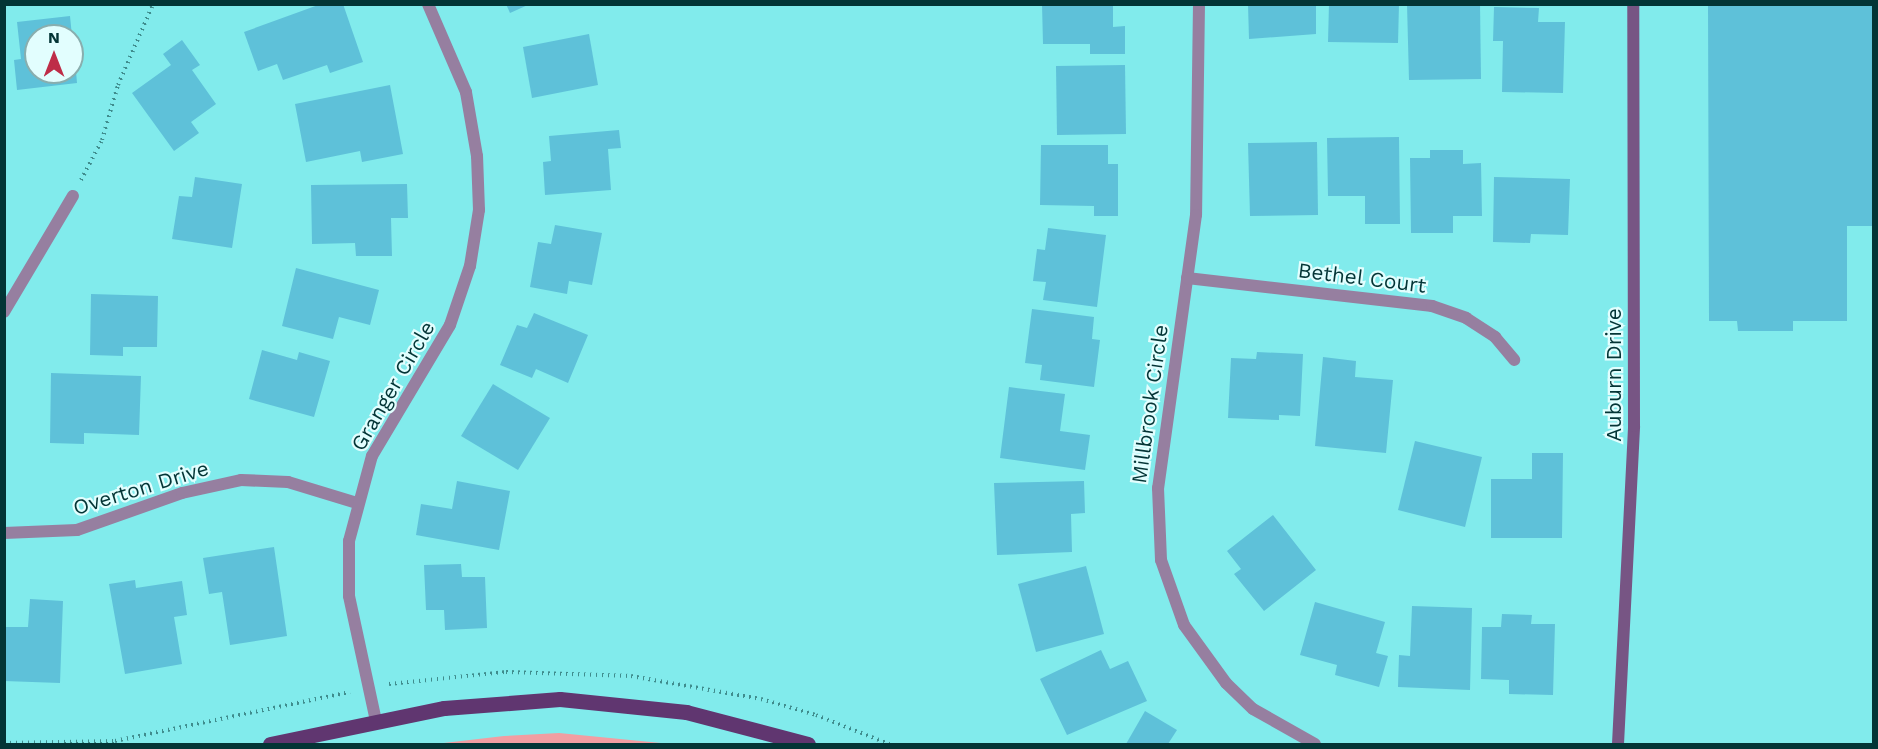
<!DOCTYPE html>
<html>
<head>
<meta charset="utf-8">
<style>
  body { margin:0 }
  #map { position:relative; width:1878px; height:749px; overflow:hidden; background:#81ebec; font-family:"Work Sans",sans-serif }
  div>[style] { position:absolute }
  .green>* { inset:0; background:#f19ea2 }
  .building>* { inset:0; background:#5ec1d9 }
  .path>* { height:4px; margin-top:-2px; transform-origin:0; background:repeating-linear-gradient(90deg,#3f8c8d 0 1.5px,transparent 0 6px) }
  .street>* { height:12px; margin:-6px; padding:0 6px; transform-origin:6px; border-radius:6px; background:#967fa0 }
  .secondary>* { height:12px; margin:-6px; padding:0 6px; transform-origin:6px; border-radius:6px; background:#775584 }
  .primary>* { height:15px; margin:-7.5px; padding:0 7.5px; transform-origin:7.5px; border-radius:7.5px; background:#603670 }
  span { translate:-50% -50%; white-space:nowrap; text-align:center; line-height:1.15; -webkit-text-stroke:4.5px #e2fefe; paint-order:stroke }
  .street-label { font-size:21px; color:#033536 }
  .frame { position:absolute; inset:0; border:6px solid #033536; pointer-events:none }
  .north { position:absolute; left:24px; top:24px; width:60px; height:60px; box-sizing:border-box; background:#e2fefe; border:2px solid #89aeae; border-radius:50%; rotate:0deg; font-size:16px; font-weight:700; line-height:24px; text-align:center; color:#033536 }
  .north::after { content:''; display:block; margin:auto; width:21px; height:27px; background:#be2d48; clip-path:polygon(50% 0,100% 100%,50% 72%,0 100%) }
</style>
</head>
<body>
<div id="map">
  <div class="green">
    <i style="clip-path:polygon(559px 733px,671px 744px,435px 744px,504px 736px)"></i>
  </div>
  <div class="building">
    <i style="clip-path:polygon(321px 4px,343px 4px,363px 62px,330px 73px,327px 65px,283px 80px,277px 64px,258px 71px,244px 32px)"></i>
    <i style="clip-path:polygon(506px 4px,530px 4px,510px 13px)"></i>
    <i style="clip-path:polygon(1042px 4px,1113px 4px,1113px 27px,1125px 26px,1125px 54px,1090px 54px,1090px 44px,1043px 44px)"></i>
    <i style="clip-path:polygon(1248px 4px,1316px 4px,1316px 34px,1249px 39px)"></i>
    <i style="clip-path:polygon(1329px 4px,1399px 4px,1398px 43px,1328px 42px)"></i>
    <i style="clip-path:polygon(1407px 4px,1480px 4px,1481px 79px,1409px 80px)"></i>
    <i style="clip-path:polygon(1708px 5px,1874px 5px,1874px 226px,1847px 226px,1847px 321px,1793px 321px,1793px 331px,1738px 331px,1737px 321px,1709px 321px)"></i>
    <i style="clip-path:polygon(1494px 7px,1539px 8px,1538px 22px,1565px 22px,1563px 93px,1502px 92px,1503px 41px,1493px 41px)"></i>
    <i style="clip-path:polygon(70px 16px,72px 36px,36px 36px,36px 72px,72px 72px,74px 48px,77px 83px,17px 90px,14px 60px,21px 59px,17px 22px)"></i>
    <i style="clip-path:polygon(589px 34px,598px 85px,532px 98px,523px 47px)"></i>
    <i style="clip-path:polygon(182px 40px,200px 65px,192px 70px,216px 104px,191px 122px,199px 133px,174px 151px,132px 93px,171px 65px,163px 54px)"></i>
    <i style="clip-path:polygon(1125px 65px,1126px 134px,1057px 135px,1056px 66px)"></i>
    <i style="clip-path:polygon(390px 85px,403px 154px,362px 162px,360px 151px,306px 162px,295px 104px)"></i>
    <i style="clip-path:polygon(619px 130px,621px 148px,608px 149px,611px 190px,545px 195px,543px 162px,551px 161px,549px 136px)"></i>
    <i style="clip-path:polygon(1399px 137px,1400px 224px,1365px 224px,1365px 196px,1328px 196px,1327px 138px)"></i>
    <i style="clip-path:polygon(1317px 142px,1318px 215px,1250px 216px,1248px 143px)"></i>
    <i style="clip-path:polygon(1041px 145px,1108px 145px,1108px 164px,1118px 164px,1118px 216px,1094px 216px,1094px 206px,1040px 205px)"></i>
    <i style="clip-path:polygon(1430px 150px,1463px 150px,1463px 164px,1481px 163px,1482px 216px,1453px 216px,1453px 233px,1411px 233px,1410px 158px,1430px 158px)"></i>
    <i style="clip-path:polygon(195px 177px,242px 184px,232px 248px,172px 239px,179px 196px,192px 197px)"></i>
    <i style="clip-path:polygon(1494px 177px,1570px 179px,1568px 235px,1531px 234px,1530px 243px,1493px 242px)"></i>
    <i style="clip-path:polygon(407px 184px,408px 218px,391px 218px,392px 256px,356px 256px,355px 243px,312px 244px,311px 185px)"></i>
    <i style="clip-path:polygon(555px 225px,602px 233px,592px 285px,569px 281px,567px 294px,530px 287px,538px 242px,551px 244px)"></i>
    <i style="clip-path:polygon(1048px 228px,1106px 235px,1097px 307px,1043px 300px,1046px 282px,1033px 281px,1037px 249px,1045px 250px)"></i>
    <i style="clip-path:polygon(296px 268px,379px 290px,370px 325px,339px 317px,333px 339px,282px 326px)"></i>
    <i style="clip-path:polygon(91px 294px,158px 296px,157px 347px,123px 347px,123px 356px,90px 355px)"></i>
    <i style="clip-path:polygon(1032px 309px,1094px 317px,1092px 339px,1100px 340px,1094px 387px,1040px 380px,1042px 365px,1025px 363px)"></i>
    <i style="clip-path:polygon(534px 313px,588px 335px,568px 383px,536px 369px,532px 378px,500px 365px,517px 325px,527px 328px)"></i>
    <i style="clip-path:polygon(262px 350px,297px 360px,299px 352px,330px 361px,314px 417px,249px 399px)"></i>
    <i style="clip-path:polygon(1257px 352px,1303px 354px,1300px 416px,1279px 415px,1279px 420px,1228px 418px,1231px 358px,1256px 359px)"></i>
    <i style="clip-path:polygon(1323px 357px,1356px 361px,1355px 377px,1393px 380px,1386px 453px,1315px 446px)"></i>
    <i style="clip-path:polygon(51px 373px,141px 376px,139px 435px,84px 433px,84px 444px,50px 443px)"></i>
    <i style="clip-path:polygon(493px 384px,550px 418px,518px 470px,461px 436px)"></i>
    <i style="clip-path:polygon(1009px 387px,1065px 394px,1060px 431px,1090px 435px,1085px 470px,1000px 458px)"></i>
    <i style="clip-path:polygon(1415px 441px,1482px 457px,1465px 527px,1398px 510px)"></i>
    <i style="clip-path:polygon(1532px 453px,1563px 453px,1562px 538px,1491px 538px,1491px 479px,1532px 479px)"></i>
    <i style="clip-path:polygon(457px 481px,510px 491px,499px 550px,416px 535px,421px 504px,452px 509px)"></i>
    <i style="clip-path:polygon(1084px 481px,1085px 513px,1071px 514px,1072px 552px,997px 555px,994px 483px)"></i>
    <i style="clip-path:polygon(1273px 515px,1316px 570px,1264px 611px,1234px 574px,1241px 569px,1227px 551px)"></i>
    <i style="clip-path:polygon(274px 547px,287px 636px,230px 645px,222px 592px,209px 594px,203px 558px)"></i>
    <i style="clip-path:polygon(461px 564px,462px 577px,485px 577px,487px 628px,445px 630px,444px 610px,426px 610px,424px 565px)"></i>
    <i style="clip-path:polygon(1086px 566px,1104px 634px,1036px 652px,1018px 584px)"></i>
    <i style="clip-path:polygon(135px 580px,136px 588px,182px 581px,187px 615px,174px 617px,182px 664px,125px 674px,109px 584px)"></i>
    <i style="clip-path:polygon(30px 599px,63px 601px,60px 683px,4px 681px,4px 627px,28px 627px)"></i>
    <i style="clip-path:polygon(1315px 602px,1385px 622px,1376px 653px,1388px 656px,1379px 687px,1335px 675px,1337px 665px,1300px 655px)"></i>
    <i style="clip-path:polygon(1412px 606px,1472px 608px,1470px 690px,1398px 687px,1399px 655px,1410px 656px)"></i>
    <i style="clip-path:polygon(1502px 614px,1532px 615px,1531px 624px,1555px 624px,1553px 695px,1509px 694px,1509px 680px,1481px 679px,1482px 627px,1501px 627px)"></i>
    <i style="clip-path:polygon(1101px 650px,1110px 669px,1128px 661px,1147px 701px,1067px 735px,1040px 679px)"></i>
    <i style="clip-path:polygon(1145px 711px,1177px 730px,1168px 744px,1126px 744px)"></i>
  </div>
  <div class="path">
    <i style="left:81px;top:180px;width:45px;rotate:-62.3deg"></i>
    <i style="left:102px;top:140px;width:57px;rotate:-73.8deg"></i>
    <i style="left:118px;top:85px;width:88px;rotate:-66.6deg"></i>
    <i style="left:389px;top:684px;width:118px;rotate:-5.9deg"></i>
    <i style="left:506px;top:672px;width:125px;rotate:1.8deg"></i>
    <i style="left:631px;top:676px;width:132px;rotate:10deg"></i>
    <i style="left:761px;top:699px;width:57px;rotate:16.2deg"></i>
    <i style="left:816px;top:715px;width:79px;rotate:21.7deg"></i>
    <i style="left:4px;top:743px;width:111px;rotate:-1deg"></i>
    <i style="left:115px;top:741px;width:240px;rotate:-11.8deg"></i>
  </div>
  <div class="street">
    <i style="left:1199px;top:4px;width:211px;rotate:90.8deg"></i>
    <i style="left:1196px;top:215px;width:276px;rotate:97.9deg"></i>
    <i style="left:1158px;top:488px;width:72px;rotate:87.6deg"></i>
    <i style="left:1161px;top:560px;width:69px;rotate:70.5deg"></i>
    <i style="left:1184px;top:625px;width:72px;rotate:54.1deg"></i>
    <i style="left:1226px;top:683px;width:37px;rotate:44deg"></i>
    <i style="left:1253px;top:709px;width:71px;rotate:29.4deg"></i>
    <i style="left:1187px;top:278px;width:247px;rotate:6.5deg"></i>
    <i style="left:1432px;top:306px;width:36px;rotate:19deg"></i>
    <i style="left:1466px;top:318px;width:35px;rotate:33deg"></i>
    <i style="left:1495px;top:337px;width:30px;rotate:50deg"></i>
    <i style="left:4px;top:312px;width:135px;rotate:-59.3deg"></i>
    <i style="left:4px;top:533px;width:73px;rotate:-2.4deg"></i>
    <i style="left:77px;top:530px;width:111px;rotate:-19.4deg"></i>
    <i style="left:182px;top:493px;width:60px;rotate:-12.4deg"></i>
    <i style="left:241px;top:480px;width:47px;rotate:2.4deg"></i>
    <i style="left:288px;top:482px;width:72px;rotate:16.9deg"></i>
    <i style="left:376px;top:721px;width:128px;rotate:-102.2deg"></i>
    <i style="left:349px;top:596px;width:55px;rotate:-90deg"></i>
    <i style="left:349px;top:541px;width:88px;rotate:-74.9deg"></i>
    <i style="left:372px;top:456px;width:152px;rotate:-59.2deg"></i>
    <i style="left:450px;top:325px;width:62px;rotate:-71.3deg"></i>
    <i style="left:470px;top:266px;width:57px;rotate:-80.9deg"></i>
    <i style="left:479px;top:210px;width:54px;rotate:-92.1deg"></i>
    <i style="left:477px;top:156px;width:65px;rotate:-99.8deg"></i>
    <i style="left:466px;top:92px;width:96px;rotate:-113.4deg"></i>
  </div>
  <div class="secondary">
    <i style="left:1618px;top:744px;width:318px;rotate:-87.1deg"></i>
    <i style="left:1634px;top:426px;width:422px;rotate:-90.1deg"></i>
  </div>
  <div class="primary">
    <i style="left:270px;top:744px;width:178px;rotate:-11.7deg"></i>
    <i style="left:444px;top:708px;width:116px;rotate:-4.4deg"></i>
    <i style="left:560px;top:699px;width:127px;rotate:5.9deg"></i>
    <i style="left:686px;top:712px;width:126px;rotate:14.7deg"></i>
  </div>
  <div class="street-label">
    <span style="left:1362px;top:278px;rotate:7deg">Bethel Court</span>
    <span style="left:1614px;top:375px;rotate:-90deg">Auburn Drive</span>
    <span style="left:393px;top:386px;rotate:-60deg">Granger Circle</span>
    <span style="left:1150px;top:404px;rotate:-82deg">Millbrook Circle</span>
    <span style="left:141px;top:488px;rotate:-17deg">Overton Drive</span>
  </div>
  <div class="frame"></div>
  <div class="north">N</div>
</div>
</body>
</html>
